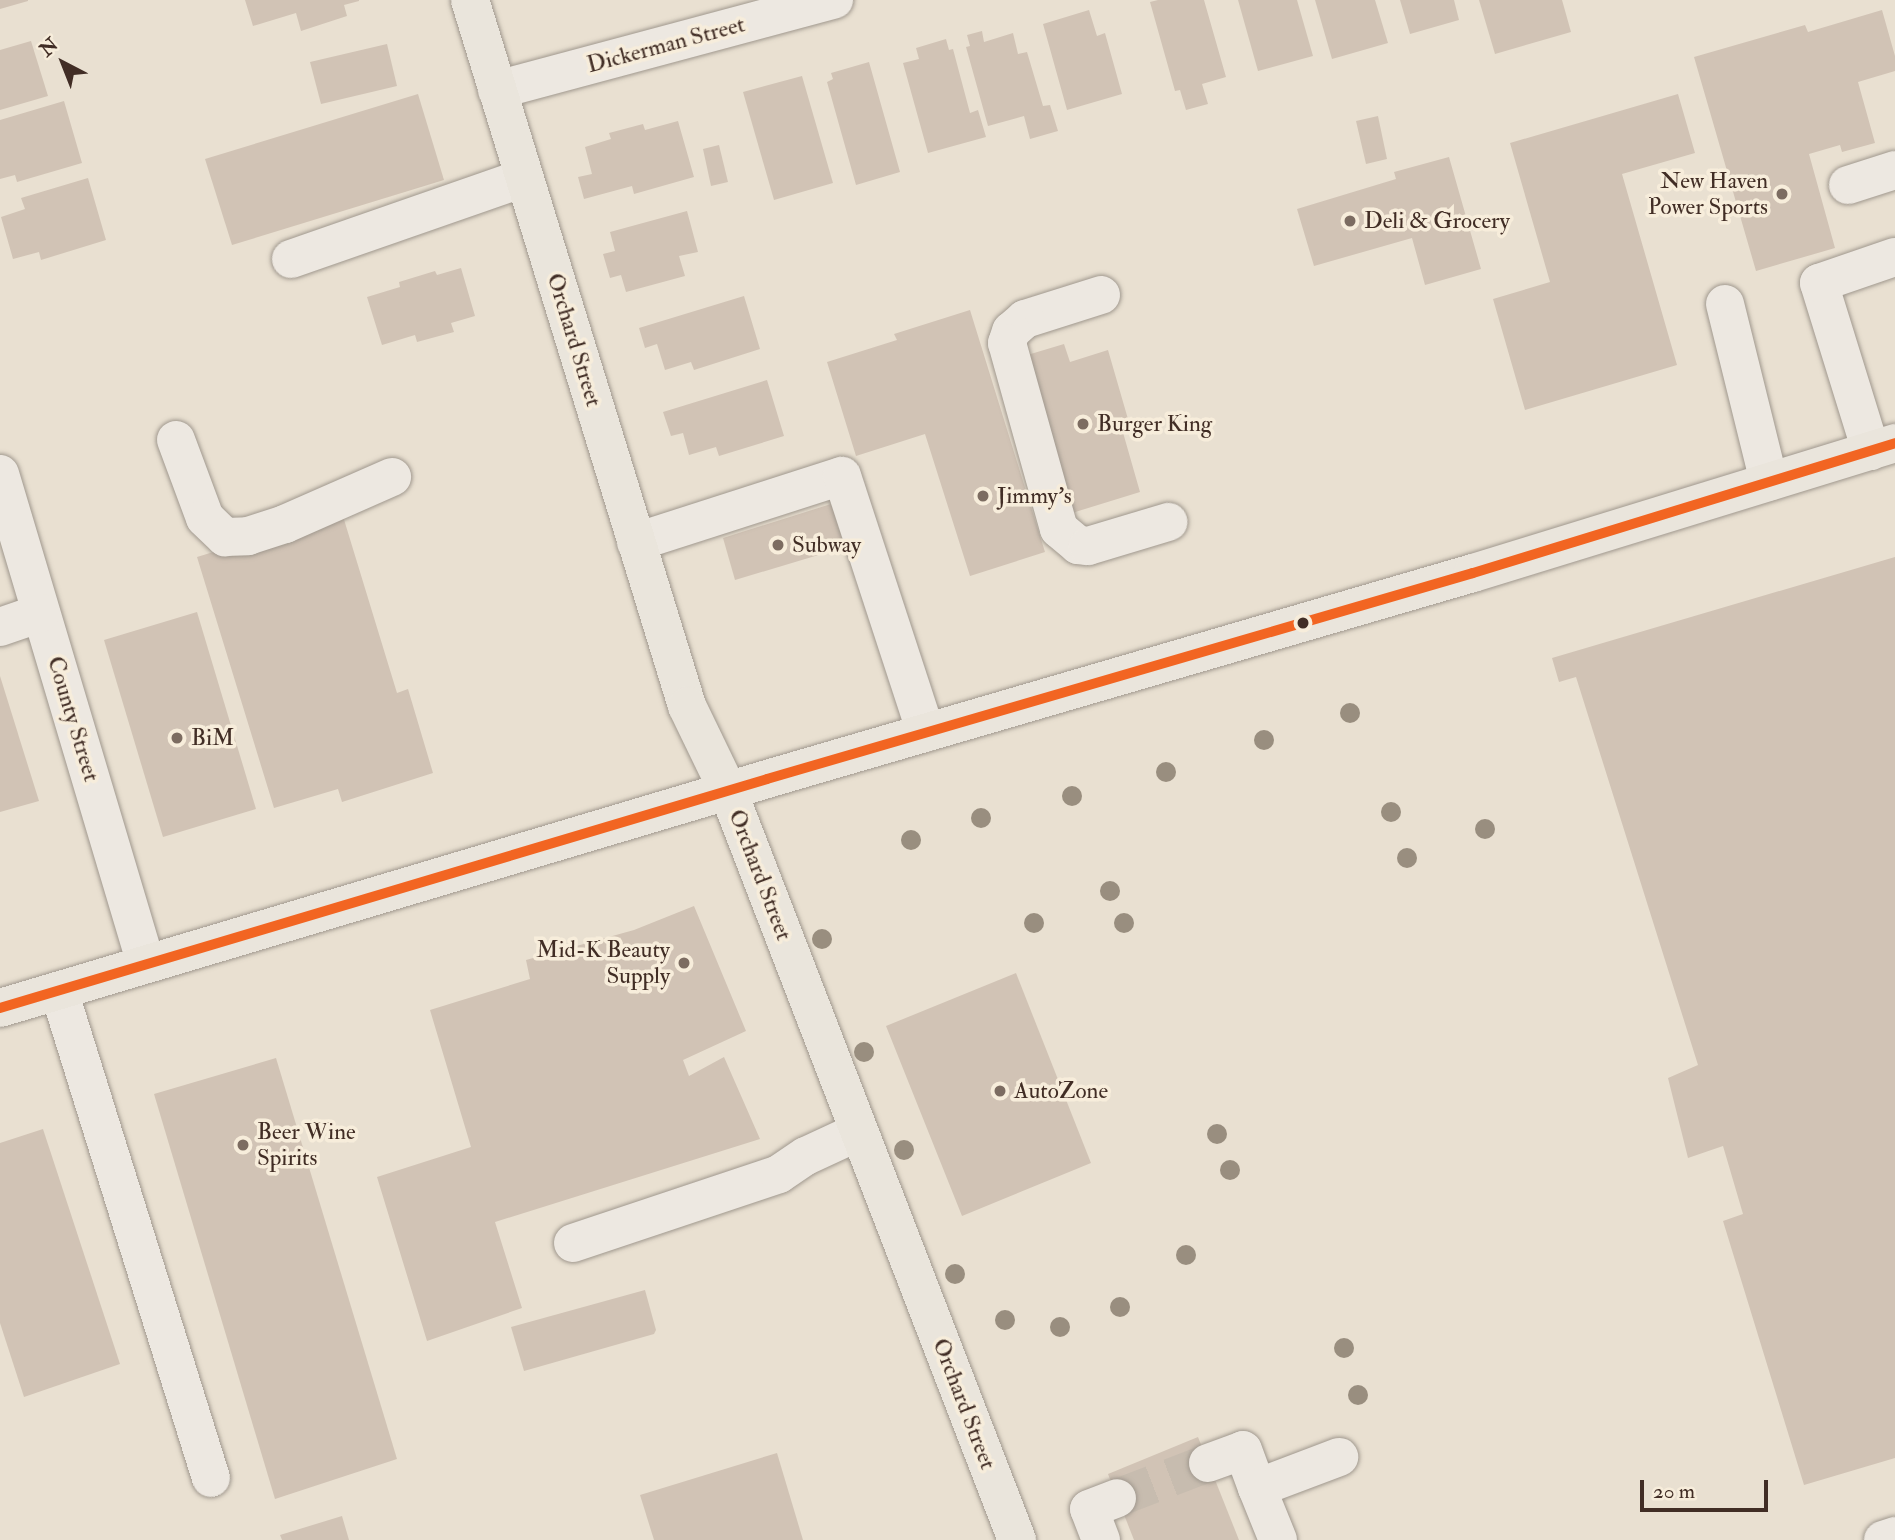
<!DOCTYPE html>
<html>
<head>
<meta charset="utf-8">
<style>
  body { margin:0 }
  #map { position:relative; width:1895px; height:1540px; overflow:hidden; background:#e9e0d1; font-family:"IM FELL Double Pica",serif }
  div>[style] { position:absolute }
  .building>* { inset:0; background:#d1c3b5 }
  .minor-tunnel>* { height:38px; margin-top:-19px; transform-origin:0; background:repeating-linear-gradient(90deg,#c7bcaf 0 38px,transparent 0 57px) }
  .roads { filter:drop-shadow(0 0 2px #a0988e) drop-shadow(0 0 2px #a0988e) }
  .minor>* { height:38px; margin:-19px; padding:0 19px; transform-origin:19px; border-radius:19px; background:#ede8e1 }
  .major>* { height:38px; margin:-19px; padding:0 19px; transform-origin:19px; border-radius:19px; background:#eae5dc }
  .bus-1>* { height:10px; margin:-5px; padding:0 5px; transform-origin:5px; border-radius:5px; background:#f26522 }
  .trees>* { width:20px; height:20px; margin:-10px; border-radius:50%; background:#998e7f }
  .dots>* { width:19px; height:19px; translate:-50% -50%; box-sizing:border-box; border:4px solid #f7eddb; border-radius:50% }
  span { translate:-50% -50%; white-space:nowrap; text-align:center; line-height:1.15; -webkit-text-stroke:7px #f7eddb; paint-order:stroke }
  .street-label { font-size:23px; color:#412d25 }
  .poi-label { font-size:23px; color:#412d25 }
  .right { translate:-100% -50%; text-align:right }
  .left { translate:0 -50%; text-align:left }
  .north { position:absolute; left:28px; top:28px; width:70px; height:70px; -webkit-text-stroke:5px #f7eddb; paint-order:stroke; rotate:318deg; font-size:19px; font-weight:700; line-height:28px; text-align:center; color:#412d25 }
  .north::after { content:''; display:block; margin:auto; width:24px; height:32px; background:#412d25; clip-path:polygon(50% 0,100% 100%,50% 72%,0 100%) }
  .scale { position:absolute; left:1640px; top:1480px; width:128px; height:32px; box-sizing:border-box; border:4px solid #412d25; border-top:0; padding-left:9px; font-size:21px; line-height:24px; white-space:nowrap; color:#412d25; -webkit-text-stroke:5px #f7eddb; paint-order:stroke }
</style>
</head>
<body>
<div id="map">
  <div class="building">
    <i style="clip-path:polygon(0 0,28px 0,28px 1px,0 9px)"></i>
    <i style="clip-path:polygon(245px 0,359px 0,359px 1px,344px 5px,347px 16px,301px 31px,296px 13px,253px 26px)"></i>
    <i style="clip-path:polygon(1158px 0,1204px 0,1226px 77px,1202px 84px,1208px 104px,1186px 110px,1180px 90px,1175px 91px,1150px 2px)"></i>
    <i style="clip-path:polygon(1238px 0,1297px 0,1313px 56px,1258px 71px)"></i>
    <i style="clip-path:polygon(1315px 0,1375px 0,1388px 43px,1332px 59px)"></i>
    <i style="clip-path:polygon(1400px 0,1454px 0,1459px 20px,1410px 34px)"></i>
    <i style="clip-path:polygon(1479px 0,1562px 0,1571px 32px,1495px 54px)"></i>
    <i style="clip-path:polygon(1089px 10px,1097px 36px,1105px 33px,1122px 94px,1067px 110px,1043px 24px)"></i>
    <i style="clip-path:polygon(1882px 10px,1895px 56px,1895px 71px,1858px 82px,1875px 143px,1842px 152px,1840px 145px,1809px 154px,1835px 248px,1756px 271px,1694px 57px,1805px 25px,1808px 32px)"></i>
    <i style="clip-path:polygon(982px 31px,984px 42px,1013px 33px,1018px 54px,1027px 52px,1043px 106px,1050px 105px,1058px 131px,1030px 139px,1024px 116px,988px 126px,966px 47px,970px 46px,967px 35px)"></i>
    <i style="clip-path:polygon(946px 39px,949px 50px,953px 49px,970px 113px,978px 110px,986px 137px,928px 153px,903px 63px,919px 59px,916px 48px)"></i>
    <i style="clip-path:polygon(31px 41px,48px 96px,0 110px,0 50px)"></i>
    <i style="clip-path:polygon(387px 44px,397px 86px,321px 104px,310px 62px)"></i>
    <i style="clip-path:polygon(869px 62px,900px 172px,856px 185px,827px 82px,833px 79px,831px 73px)"></i>
    <i style="clip-path:polygon(802px 76px,833px 183px,774px 200px,743px 92px)"></i>
    <i style="clip-path:polygon(418px 94px,444px 180px,232px 245px,205px 159px)"></i>
    <i style="clip-path:polygon(1678px 94px,1695px 153px,1622px 174px,1677px 365px,1525px 410px,1493px 299px,1550px 282px,1510px 143px)"></i>
    <i style="clip-path:polygon(64px 101px,82px 163px,17px 182px,15px 175px,0 179px,0 120px)"></i>
    <i style="clip-path:polygon(1378px 116px,1387px 159px,1366px 164px,1356px 121px)"></i>
    <i style="clip-path:polygon(678px 121px,694px 177px,634px 194px,632px 186px,584px 199px,578px 177px,592px 174px,585px 147px,611px 139px,609px 133px,643px 124px,645px 130px)"></i>
    <i style="clip-path:polygon(719px 145px,728px 182px,711px 186px,703px 149px)"></i>
    <i style="clip-path:polygon(1449px 157px,1481px 269px,1425px 285px,1412px 238px,1314px 266px,1297px 209px,1396px 179px,1394px 172px)"></i>
    <i style="clip-path:polygon(88px 178px,106px 240px,41px 260px,39px 252px,13px 259px,1px 217px,25px 209px,21px 198px)"></i>
    <i style="clip-path:polygon(687px 211px,698px 252px,679px 256px,685px 276px,626px 292px,621px 275px,610px 278px,603px 254px,615px 251px,610px 232px)"></i>
    <i style="clip-path:polygon(461px 268px,475px 316px,451px 323px,454px 332px,417px 342px,415px 335px,382px 345px,367px 297px,400px 287px,399px 282px,435px 271px,437px 275px)"></i>
    <i style="clip-path:polygon(744px 296px,760px 349px,694px 370px,691px 362px,665px 370px,657px 344px,645px 348px,639px 328px)"></i>
    <i style="clip-path:polygon(970px 310px,1045px 552px,970px 576px,925px 434px,856px 456px,827px 362px,897px 340px,894px 334px)"></i>
    <i style="clip-path:polygon(1064px 344px,1070px 362px,1108px 350px,1130px 426px,1122px 429px,1140px 492px,1072px 513px,1024px 356px)"></i>
    <i style="clip-path:polygon(767px 380px,784px 436px,719px 456px,716px 447px,689px 455px,683px 433px,671px 436px,663px 412px)"></i>
    <i style="clip-path:polygon(831px 504px,845px 547px,735px 580px,723px 538px)"></i>
    <i style="clip-path:polygon(342px 513px,397px 693px,408px 689px,433px 773px,342px 802px,338px 789px,274px 808px,197px 557px)"></i>
    <i style="clip-path:polygon(1895px 557px,1895px 1458px,1804px 1485px,1723px 1221px,1743px 1214px,1723px 1146px,1688px 1158px,1668px 1078px,1698px 1065px,1576px 677px,1559px 682px,1552px 658px)"></i>
    <i style="clip-path:polygon(197px 612px,256px 809px,163px 837px,104px 640px)"></i>
    <i style="clip-path:polygon(0 676px,39px 801px,0 812px)"></i>
    <i style="clip-path:polygon(694px 906px,746px 1031px,683px 1060px,689px 1076px,724px 1057px,760px 1139px,495px 1222px,522px 1308px,427px 1341px,377px 1177px,471px 1147px,430px 1010px,530px 979px,526px 960px,634px 930px)"></i>
    <i style="clip-path:polygon(1016px 973px,1091px 1163px,962px 1216px,886px 1026px)"></i>
    <i style="clip-path:polygon(276px 1058px,397px 1459px,275px 1499px,154px 1094px)"></i>
    <i style="clip-path:polygon(43px 1129px,120px 1364px,24px 1397px,0 1323px,0 1143px)"></i>
    <i style="clip-path:polygon(645px 1290px,656px 1330px,654px 1334px,524px 1371px,511px 1327px)"></i>
    <i style="clip-path:polygon(1198px 1437px,1239px 1540px,1134px 1540px,1108px 1474px)"></i>
    <i style="clip-path:polygon(777px 1453px,803px 1540px,654px 1540px,640px 1495px)"></i>
    <i style="clip-path:polygon(342px 1516px,349px 1540px,282px 1540px,280px 1535px)"></i>
  </div>
  <div class="minor-tunnel">
    <i style="left:1117px;top:1498px;width:97px;rotate:-21deg"></i>
  </div>
  <div class="roads">
    <div class="minor">
      <i style="left:497px;top:90px;width:349px;rotate:-15deg"></i>
      <i style="left:1848px;top:185px;width:49px;rotate:-17.7deg"></i>
      <i style="left:291px;top:259px;width:247px;rotate:-19.2deg"></i>
      <i style="left:1101px;top:295px;width:80px;rotate:162.5deg"></i>
      <i style="left:1025px;top:319px;width:18px;rotate:139deg"></i>
      <i style="left:1011px;top:331px;width:13px;rotate:108deg"></i>
      <i style="left:1007px;top:343px;width:193px;rotate:74.4deg"></i>
      <i style="left:1059px;top:529px;width:25px;rotate:40deg"></i>
      <i style="left:1078px;top:545px;width:10px;rotate:6deg"></i>
      <i style="left:1088px;top:546px;width:84px;rotate:-16.7deg"></i>
      <i style="left:1725px;top:304px;width:183px;rotate:76.1deg"></i>
      <i style="left:176px;top:440px;width:83px;rotate:69.6deg"></i>
      <i style="left:205px;top:518px;width:28px;rotate:44deg"></i>
      <i style="left:225px;top:537px;width:23px;rotate:-2deg"></i>
      <i style="left:248px;top:536px;width:39px;rotate:-18deg"></i>
      <i style="left:285px;top:524px;width:117px;rotate:-23.7deg"></i>
      <i style="left:1871px;top:451px;width:176px;rotate:-107.2deg"></i>
      <i style="left:1819px;top:283px;width:80px;rotate:-18.9deg"></i>
      <i style="left:0;top:474px;width:511px;rotate:73.41deg"></i>
      <i style="left:636px;top:542px;width:216px;rotate:-17.8deg"></i>
      <i style="left:842px;top:476px;width:270px;rotate:71.9deg"></i>
      <i style="left:0;top:627px;width:43px;rotate:-18.9deg"></i>
      <i style="left:59px;top:991px;width:510px;rotate:72.67deg"></i>
      <i style="left:573px;top:1243px;width:217px;rotate:-18.5deg"></i>
      <i style="left:779px;top:1174px;width:32px;rotate:-34deg"></i>
      <i style="left:806px;top:1156px;width:57px;rotate:-24.8deg"></i>
      <i style="left:1208px;top:1463px;width:37px;rotate:-20deg"></i>
      <i style="left:1243px;top:1450px;width:40px;rotate:69.8deg"></i>
      <i style="left:1257px;top:1488px;width:88px;rotate:-20.7deg"></i>
      <i style="left:1257px;top:1488px;width:56px;rotate:68deg"></i>
      <i style="left:1101px;top:1540px;width:33px;rotate:-111deg"></i>
      <i style="left:1089px;top:1509px;width:30px;rotate:-21deg"></i>
      <i style="left:1883px;top:1540px;width:13px;rotate:-18deg"></i>
    </div>
    <div class="major">
      <i style="left:470px;top:0;width:739px;rotate:72.91deg"></i>
      <i style="left:687px;top:706px;width:94px;rotate:64.2deg"></i>
      <i style="left:728px;top:791px;width:803px;rotate:68.9deg"></i>
      <i style="left:0;top:1008px;width:800px;rotate:-16.62deg"></i>
      <i style="left:767px;top:779px;width:735px;rotate:-16.27deg"></i>
      <i style="left:1473px;top:573px;width:442px;rotate:-17.1deg"></i>
    </div>
  </div>
  <div class="bus-1">
    <i style="left:0;top:1008px;width:800px;rotate:-16.62deg"></i>
    <i style="left:767px;top:779px;width:735px;rotate:-16.27deg"></i>
    <i style="left:1473px;top:573px;width:442px;rotate:-17.1deg"></i>
  </div>
  <div class="trees">
    <i style="left:1350px;top:713px"></i>
    <i style="left:1264px;top:740px"></i>
    <i style="left:1166px;top:772px"></i>
    <i style="left:1072px;top:796px"></i>
    <i style="left:1391px;top:812px"></i>
    <i style="left:981px;top:818px"></i>
    <i style="left:1485px;top:829px"></i>
    <i style="left:911px;top:840px"></i>
    <i style="left:1407px;top:858px"></i>
    <i style="left:1110px;top:891px"></i>
    <i style="left:1034px;top:923px"></i>
    <i style="left:1124px;top:923px"></i>
    <i style="left:822px;top:939px"></i>
    <i style="left:864px;top:1052px"></i>
    <i style="left:1217px;top:1134px"></i>
    <i style="left:904px;top:1150px"></i>
    <i style="left:1230px;top:1170px"></i>
    <i style="left:1186px;top:1255px"></i>
    <i style="left:955px;top:1274px"></i>
    <i style="left:1120px;top:1307px"></i>
    <i style="left:1005px;top:1320px"></i>
    <i style="left:1060px;top:1327px"></i>
    <i style="left:1344px;top:1348px"></i>
    <i style="left:1358px;top:1395px"></i>
  </div>
  <div class="dots">
    <i style="left:1782px;top:194px;background:#7c6c61"></i>
    <i style="left:1350px;top:221px;background:#7c6c61"></i>
    <i style="left:1083px;top:424px;background:#7c6c61"></i>
    <i style="left:983px;top:496px;background:#7c6c61"></i>
    <i style="left:778px;top:545px;background:#7c6c61"></i>
    <i style="left:1303px;top:623px;background:#412d25"></i>
    <i style="left:177px;top:738px;background:#7c6c61"></i>
    <i style="left:684px;top:963px;background:#7c6c61"></i>
    <i style="left:1000px;top:1091px;background:#7c6c61"></i>
    <i style="left:243px;top:1145px;background:#7c6c61"></i>
  </div>
  <div class="street-label">
    <span style="left:666px;top:45px;rotate:-15deg">Dickerman Street</span>
    <span style="left:574px;top:340px;rotate:73deg">Orchard Street</span>
    <span style="left:73px;top:719px;rotate:73deg">County Street</span>
    <span style="left:760px;top:875px;rotate:69deg">Orchard Street</span>
    <span style="left:964px;top:1404px;rotate:69deg">Orchard Street</span>
  </div>
  <div class="poi-label">
    <span class="right" style="left:1768px;top:194px">New Haven<br>Power Sports</span>
    <span class="left" style="left:1364px;top:221px">Deli &amp; Grocery</span>
    <span class="left" style="left:1097px;top:424px">Burger King</span>
    <span class="left" style="left:997px;top:496px">Jimmy's</span>
    <span class="left" style="left:792px;top:545px">Subway</span>
    <span class="left" style="left:191px;top:738px">BiM</span>
    <span class="right" style="left:670px;top:963px">Mid-K Beauty<br>Supply</span>
    <span class="left" style="left:1014px;top:1091px">AutoZone</span>
    <span class="left" style="left:257px;top:1145px">Beer Wine<br>Spirits</span>
  </div>
  <div class="north">N</div>
  <div class="scale">20 m</div>
</div>
</body>
</html>
